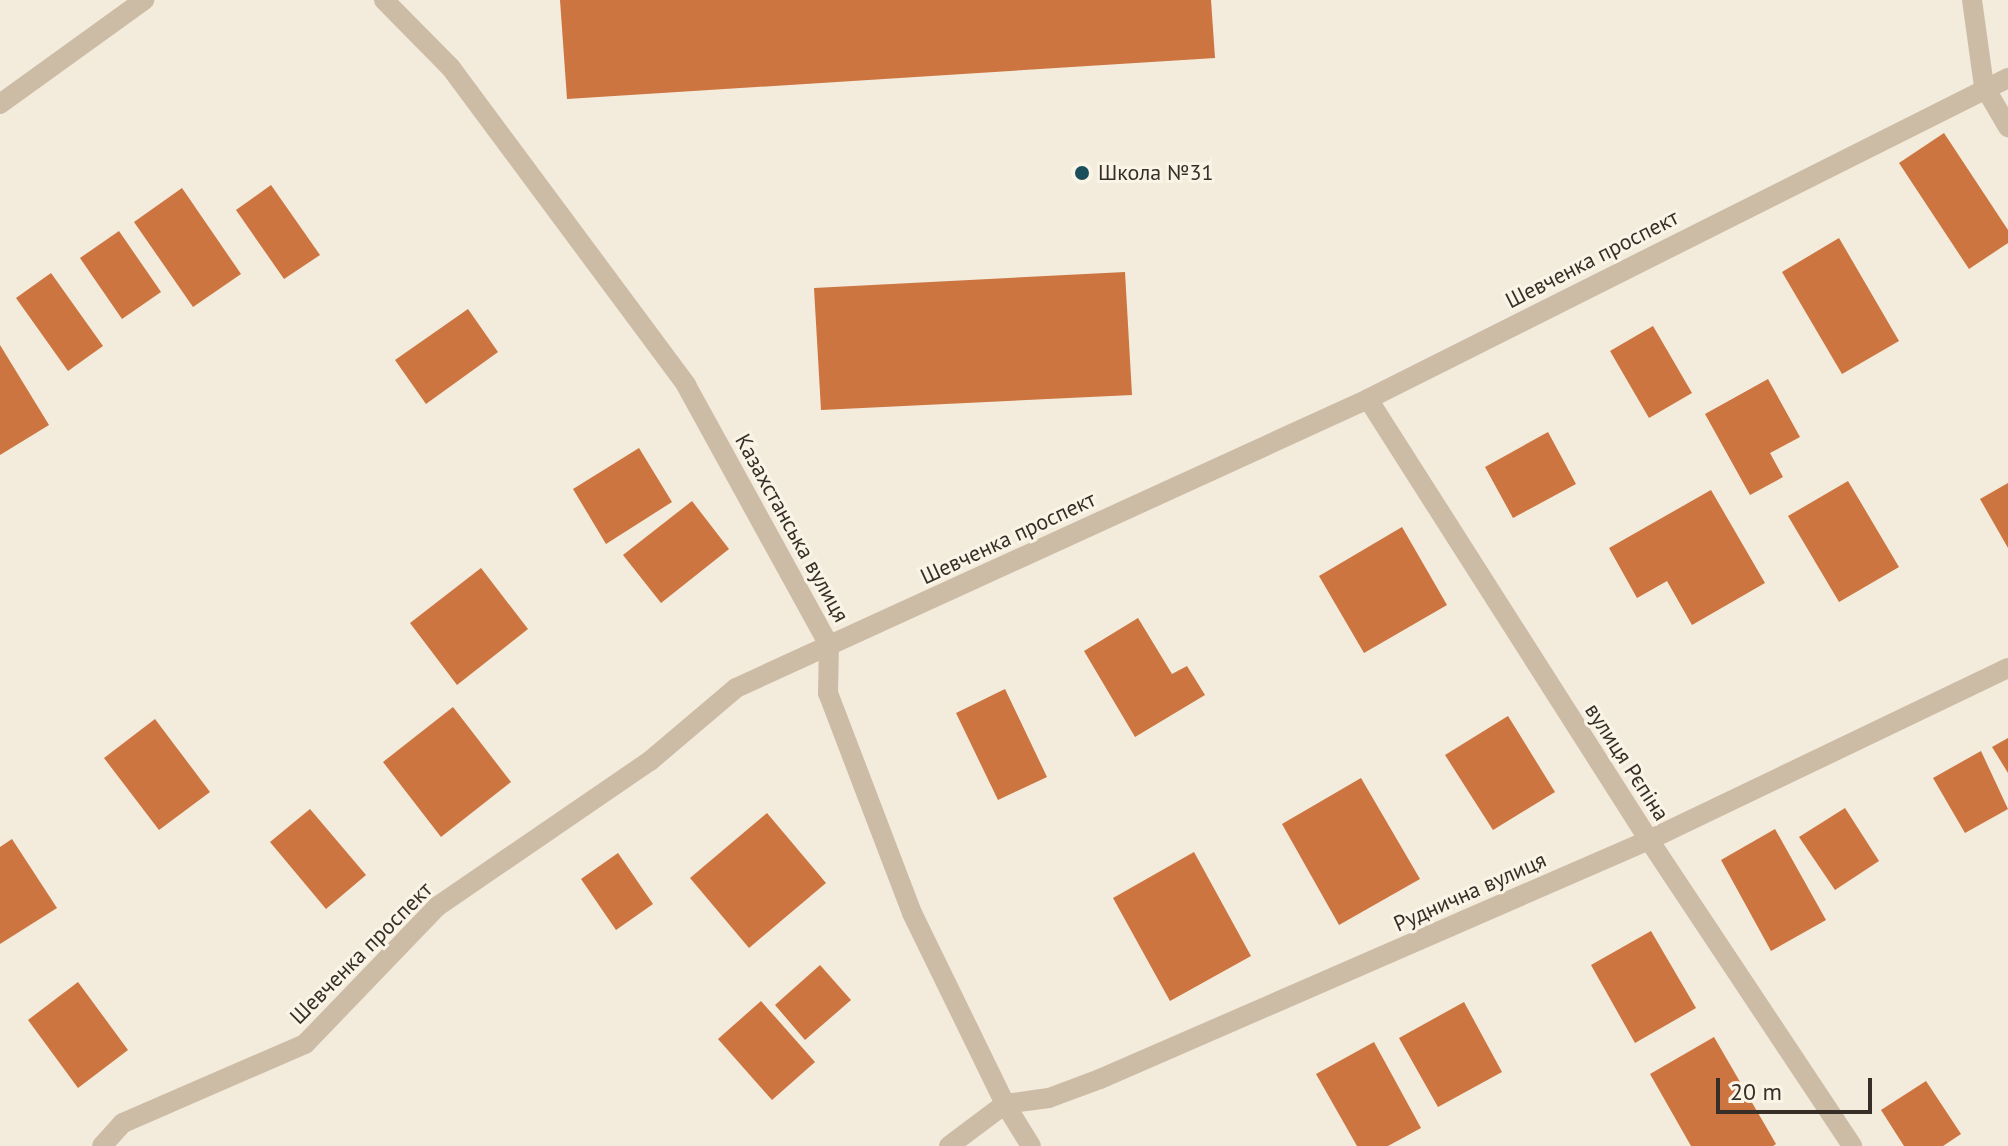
<!DOCTYPE html>
<html>
<head>
<meta charset="utf-8">
<style>
  body { margin:0 }
  #map { position:relative; width:2008px; height:1146px; overflow:hidden; background:#f3ebdb; font-family:"PT Sans",sans-serif }
  div>[style] { position:absolute }
  .building>* { inset:0; background:#cc7540 }
  .minor>* { height:20px; margin:-10px; padding:0 10px; transform-origin:10px; border-radius:10px; background:#ccbca6 }
  .dots>* { width:22px; height:22px; translate:-50% -50%; box-sizing:border-box; border:4px solid #faf4e7; border-radius:50% }
  span { translate:-50% -50%; white-space:nowrap; text-align:center; line-height:1.15; -webkit-text-stroke:6px #faf4e7; paint-order:stroke }
  .poi-label { font-size:22px; color:#372f27 }
  .left { translate:0 -50%; text-align:left }
  .street-label { font-size:22px; color:#372f27 }
  .scale { position:absolute; left:1716px; top:1078px; width:156px; height:36px; box-sizing:border-box; border:4px solid #372f27; border-top:0; padding-left:10px; font-size:24px; line-height:28px; white-space:nowrap; color:#372f27; -webkit-text-stroke:6px #faf4e7; paint-order:stroke }
</style>
</head>
<body>
<div id="map">
  <div class="building">
    <i style="clip-path:polygon(560px 0,1211px 0,1215px 58px,567px 99px)"></i>
    <i style="clip-path:polygon(1944px 133px,2008px 230px,2008px 243px,1969px 269px,1899px 163px)"></i>
    <i style="clip-path:polygon(271px 185px,320px 255px,284px 279px,236px 210px)"></i>
    <i style="clip-path:polygon(182px 188px,241px 274px,193px 307px,134px 222px)"></i>
    <i style="clip-path:polygon(119px 231px,161px 292px,122px 319px,80px 258px)"></i>
    <i style="clip-path:polygon(1839px 238px,1899px 341px,1842px 374px,1782px 272px)"></i>
    <i style="clip-path:polygon(1125px 272px,1132px 395px,821px 410px,814px 288px)"></i>
    <i style="clip-path:polygon(51px 273px,103px 346px,68px 371px,16px 298px)"></i>
    <i style="clip-path:polygon(468px 309px,498px 352px,426px 404px,395px 360px)"></i>
    <i style="clip-path:polygon(1653px 326px,1692px 393px,1649px 418px,1610px 351px)"></i>
    <i style="clip-path:polygon(0 345px,49px 425px,0 455px)"></i>
    <i style="clip-path:polygon(1768px 379px,1800px 437px,1770px 453px,1783px 477px,1750px 495px,1705px 414px)"></i>
    <i style="clip-path:polygon(1548px 432px,1576px 484px,1513px 518px,1485px 467px)"></i>
    <i style="clip-path:polygon(639px 448px,672px 502px,606px 544px,573px 489px)"></i>
    <i style="clip-path:polygon(1848px 481px,1899px 567px,1839px 602px,1788px 516px)"></i>
    <i style="clip-path:polygon(2008px 483px,2008px 548px,1980px 499px)"></i>
    <i style="clip-path:polygon(1711px 490px,1765px 583px,1692px 625px,1667px 581px,1637px 598px,1609px 548px)"></i>
    <i style="clip-path:polygon(692px 501px,729px 549px,661px 603px,623px 555px)"></i>
    <i style="clip-path:polygon(1402px 527px,1447px 605px,1364px 653px,1319px 576px)"></i>
    <i style="clip-path:polygon(481px 568px,528px 629px,457px 685px,410px 623px)"></i>
    <i style="clip-path:polygon(1138px 618px,1172px 674px,1187px 666px,1205px 695px,1135px 737px,1084px 651px)"></i>
    <i style="clip-path:polygon(1005px 689px,1047px 777px,998px 800px,956px 713px)"></i>
    <i style="clip-path:polygon(453px 707px,511px 782px,441px 837px,383px 762px)"></i>
    <i style="clip-path:polygon(1508px 716px,1555px 792px,1493px 830px,1445px 755px)"></i>
    <i style="clip-path:polygon(155px 719px,210px 792px,159px 830px,104px 758px)"></i>
    <i style="clip-path:polygon(2008px 738px,2008px 773px,1992px 747px)"></i>
    <i style="clip-path:polygon(1981px 751px,2008px 809px,1965px 833px,1933px 778px)"></i>
    <i style="clip-path:polygon(1361px 778px,1420px 879px,1339px 925px,1282px 824px)"></i>
    <i style="clip-path:polygon(1845px 808px,1879px 861px,1835px 890px,1799px 837px)"></i>
    <i style="clip-path:polygon(310px 809px,366px 875px,326px 909px,270px 842px)"></i>
    <i style="clip-path:polygon(767px 813px,826px 883px,749px 948px,690px 878px)"></i>
    <i style="clip-path:polygon(1775px 829px,1826px 920px,1771px 951px,1721px 860px)"></i>
    <i style="clip-path:polygon(12px 839px,57px 908px,0 944px,0 847px)"></i>
    <i style="clip-path:polygon(1194px 852px,1251px 956px,1170px 1001px,1113px 898px)"></i>
    <i style="clip-path:polygon(618px 853px,653px 904px,616px 930px,581px 879px)"></i>
    <i style="clip-path:polygon(1651px 931px,1696px 1008px,1635px 1043px,1591px 965px)"></i>
    <i style="clip-path:polygon(820px 965px,851px 1000px,805px 1040px,775px 1005px)"></i>
    <i style="clip-path:polygon(78px 982px,128px 1050px,78px 1088px,28px 1020px)"></i>
    <i style="clip-path:polygon(761px 1001px,815px 1062px,772px 1100px,718px 1039px)"></i>
    <i style="clip-path:polygon(1464px 1002px,1502px 1072px,1438px 1107px,1399px 1038px)"></i>
    <i style="clip-path:polygon(1714px 1037px,1776px 1144px,1773px 1146px,1691px 1146px,1650px 1074px)"></i>
    <i style="clip-path:polygon(1374px 1042px,1421px 1128px,1388px 1146px,1357px 1146px,1316px 1074px)"></i>
    <i style="clip-path:polygon(1926px 1081px,1961px 1134px,1943px 1146px,1904px 1146px,1881px 1110px)"></i>
  </div>
  <div class="minor">
    <i style="left:384px;top:0;width:95px;rotate:45.4deg"></i>
    <i style="left:451px;top:68px;width:395px;rotate:53.4deg"></i>
    <i style="left:686px;top:385px;width:297px;rotate:61.2deg"></i>
    <i style="left:829px;top:645px;width:48px;rotate:91.2deg"></i>
    <i style="left:828px;top:693px;width:235px;rotate:69.1deg"></i>
    <i style="left:912px;top:913px;width:212px;rotate:64deg"></i>
    <i style="left:1005px;top:1104px;width:49px;rotate:58.2deg"></i>
    <i style="left:1972px;top:0;width:87px;rotate:82.1deg"></i>
    <i style="left:1984px;top:86px;width:48px;rotate:59.7deg"></i>
    <i style="left:0;top:104px;width:178px;rotate:-35.8deg"></i>
    <i style="left:1368px;top:399px;width:523px;rotate:57.5deg"></i>
    <i style="left:1649px;top:840px;width:367px;rotate:56.4deg"></i>
    <i style="left:102px;top:1146px;width:31px;rotate:-48deg"></i>
    <i style="left:123px;top:1123px;width:198px;rotate:-23.5deg"></i>
    <i style="left:305px;top:1044px;width:192px;rotate:-46.1deg"></i>
    <i style="left:438px;top:906px;width:257px;rotate:-34.4deg"></i>
    <i style="left:650px;top:761px;width:113px;rotate:-40.3deg"></i>
    <i style="left:736px;top:688px;width:695px;rotate:-24.57deg"></i>
    <i style="left:1368px;top:399px;width:716px;rotate:-26.64deg"></i>
    <i style="left:949px;top:1146px;width:70px;rotate:-36.9deg"></i>
    <i style="left:1005px;top:1104px;width:44px;rotate:-7.8deg"></i>
    <i style="left:1049px;top:1098px;width:54px;rotate:-20.4deg"></i>
    <i style="left:1100px;top:1079px;width:599px;rotate:-23.53deg"></i>
    <i style="left:1649px;top:840px;width:398px;rotate:-25.6deg"></i>
  </div>
  <div class="dots">
    <i style="left:1082px;top:173px;background:#1b4e5b"></i>
  </div>
  <div class="poi-label">
    <span class="left" style="left:1098px;top:173px">Школа №31</span>
  </div>
  <div class="street-label">
    <span style="left:1592px;top:259px;rotate:-27deg">Шевченка проспект</span>
    <span style="left:792px;top:528px;rotate:61deg">Казахстанська вулиця</span>
    <span style="left:1008px;top:538px;rotate:-25deg">Шевченка проспект</span>
    <span style="left:1627px;top:762px;rotate:57deg">вулиця Рєпіна</span>
    <span style="left:1470px;top:892px;rotate:-24deg">Руднична вулиця</span>
    <span style="left:361px;top:953px;rotate:-45deg">Шевченка проспект</span>
  </div>
  <div class="scale">20 m</div>
</div>
</body>
</html>
